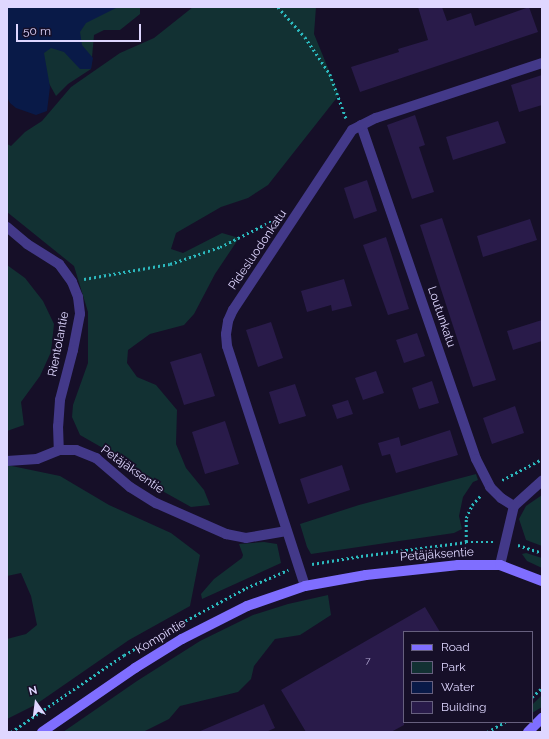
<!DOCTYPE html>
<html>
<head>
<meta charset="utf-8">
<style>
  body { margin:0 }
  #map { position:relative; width:549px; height:739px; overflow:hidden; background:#160f28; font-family:Raleway,sans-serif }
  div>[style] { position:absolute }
  .green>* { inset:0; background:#123133 }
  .water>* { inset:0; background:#091a48 }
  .building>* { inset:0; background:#291b4a }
  .path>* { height:2.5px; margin-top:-1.25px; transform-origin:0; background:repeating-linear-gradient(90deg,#2cb9be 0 2px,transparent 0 5px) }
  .street>* { height:10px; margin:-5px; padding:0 5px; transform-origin:5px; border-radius:5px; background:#433989 }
  .secondary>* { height:10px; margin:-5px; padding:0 5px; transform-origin:5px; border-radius:5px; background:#7f6eff }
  span { translate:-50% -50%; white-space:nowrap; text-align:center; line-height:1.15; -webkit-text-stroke:3.5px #160f28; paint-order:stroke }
  .number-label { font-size:10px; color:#b2a8d2 }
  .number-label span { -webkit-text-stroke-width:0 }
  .street-label { font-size:12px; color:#dfd7ff }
  .frame { position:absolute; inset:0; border:8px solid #dfd7ff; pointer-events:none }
  .legend { position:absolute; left:403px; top:631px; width:130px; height:92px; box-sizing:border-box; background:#160f28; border:1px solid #665f7e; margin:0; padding:5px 7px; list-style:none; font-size:12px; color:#dfd7ff }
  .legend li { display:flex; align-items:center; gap:8px; height:20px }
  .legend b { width:20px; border:1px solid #665f7e }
  .north { position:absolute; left:16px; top:683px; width:40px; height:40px; -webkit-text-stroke:3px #160f28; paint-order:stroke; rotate:346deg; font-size:11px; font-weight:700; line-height:16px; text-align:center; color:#dfd7ff }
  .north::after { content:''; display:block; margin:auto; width:14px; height:18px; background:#dfd7ff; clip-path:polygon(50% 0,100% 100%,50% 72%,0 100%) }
  .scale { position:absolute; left:16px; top:24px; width:125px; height:18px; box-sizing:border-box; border:2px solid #dfd7ff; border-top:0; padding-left:5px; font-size:12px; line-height:14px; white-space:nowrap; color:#dfd7ff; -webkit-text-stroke:3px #160f28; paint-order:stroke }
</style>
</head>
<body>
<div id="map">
  <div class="green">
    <i style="clip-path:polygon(43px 7px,140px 7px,140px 14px,120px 30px,104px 30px,94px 35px,91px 69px,68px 84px,56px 96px,41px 69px)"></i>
    <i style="clip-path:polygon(193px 7px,316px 7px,314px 34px,339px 95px,268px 185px,248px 198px,221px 207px,176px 233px,171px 249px,183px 253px,222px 233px,239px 238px,215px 274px,194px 314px,184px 325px,150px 334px,128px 350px,127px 363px,137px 377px,156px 385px,177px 410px,176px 444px,186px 468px,204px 490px,210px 505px,191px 507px,157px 488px,101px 447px,80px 435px,72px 417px,73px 405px,88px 363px,88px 312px,74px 266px,7px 212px,7px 144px,11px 146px,25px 132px,42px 121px,71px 87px,120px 53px,154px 38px)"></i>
    <i style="clip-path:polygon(7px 265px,25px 278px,43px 301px,54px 324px,51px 352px,40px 376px,21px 402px,24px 425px,7px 431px)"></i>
    <i style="clip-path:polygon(7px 465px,60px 476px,109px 505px,171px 533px,200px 555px,190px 606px,129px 640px,35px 705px,7px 719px,7px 639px,26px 634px,37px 625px,31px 596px,21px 573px,7px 576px)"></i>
    <i style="clip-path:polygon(476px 474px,478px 480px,473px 482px,463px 497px,459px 516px,462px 529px,454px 533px,311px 554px,307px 547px,300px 524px,359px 505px)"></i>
    <i style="clip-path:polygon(542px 495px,542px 546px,526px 540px,519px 519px,526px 506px)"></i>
    <i style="clip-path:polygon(264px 542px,277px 544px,281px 563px,202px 599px,201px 594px,214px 579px,242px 558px,243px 555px,239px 544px)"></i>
    <i style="clip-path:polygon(526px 553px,542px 558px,542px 568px,527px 561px,522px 554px)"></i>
    <i style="clip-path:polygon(328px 595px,331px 615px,300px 635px,275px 639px,254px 666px,251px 679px,238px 692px,180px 706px,169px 719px,143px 732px,63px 732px,137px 681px,200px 641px,253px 615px,288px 604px)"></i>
    <i style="clip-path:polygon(542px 695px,542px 707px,532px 713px,532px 705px)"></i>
  </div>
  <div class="water">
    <i style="clip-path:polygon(7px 7px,118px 7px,86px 23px,80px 32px,82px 45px,93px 58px,91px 69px,80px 69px,64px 52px,51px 48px,44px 53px,50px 87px,47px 111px,36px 115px,16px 108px,10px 103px,7px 97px)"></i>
  </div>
  <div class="building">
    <i style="clip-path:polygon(418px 7px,442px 7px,447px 21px,471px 13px,475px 26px,529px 7px,538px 32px,360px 92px,351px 67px,399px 52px,398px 49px,428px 40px)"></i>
    <i style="clip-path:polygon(542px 75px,542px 105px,519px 112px,511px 85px)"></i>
    <i style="clip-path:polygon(415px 115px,425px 145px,419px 147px,434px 192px,412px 199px,387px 125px)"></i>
    <i style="clip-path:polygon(498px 121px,506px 143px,453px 160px,446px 137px)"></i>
    <i style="clip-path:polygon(367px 180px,377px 211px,354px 219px,344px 188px)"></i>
    <i style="clip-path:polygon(442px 218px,496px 380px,473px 387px,420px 225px)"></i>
    <i style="clip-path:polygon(530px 219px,537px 240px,483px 257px,477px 236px)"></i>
    <i style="clip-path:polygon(386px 237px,409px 309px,388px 315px,363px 245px)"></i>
    <i style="clip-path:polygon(344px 279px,352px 306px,332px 311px,331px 305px,307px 312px,301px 291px)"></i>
    <i style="clip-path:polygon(542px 320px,542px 341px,513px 350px,507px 331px)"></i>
    <i style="clip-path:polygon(271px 322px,283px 358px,258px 367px,246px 330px)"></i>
    <i style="clip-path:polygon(417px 333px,425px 356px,404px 363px,396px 340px)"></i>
    <i style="clip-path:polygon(201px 353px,215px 396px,184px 405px,170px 362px)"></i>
    <i style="clip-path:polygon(376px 371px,384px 393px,363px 400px,355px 378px)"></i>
    <i style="clip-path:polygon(432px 381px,439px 403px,419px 409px,412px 388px)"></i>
    <i style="clip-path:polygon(295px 384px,306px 416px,279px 424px,269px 392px)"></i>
    <i style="clip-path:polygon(348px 400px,353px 414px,337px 419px,332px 405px)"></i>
    <i style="clip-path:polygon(515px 406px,524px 433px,492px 444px,483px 418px)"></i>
    <i style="clip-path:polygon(225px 421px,239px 464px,205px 474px,192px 432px)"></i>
    <i style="clip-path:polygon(450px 430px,458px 455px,396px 473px,390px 454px,382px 456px,378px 443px,399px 437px,401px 446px)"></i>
    <i style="clip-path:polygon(342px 465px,350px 490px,308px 504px,300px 479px)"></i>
    <i style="clip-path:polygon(425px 607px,440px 632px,404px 632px,404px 725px,391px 732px,306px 732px,281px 690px)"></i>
    <i style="clip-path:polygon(264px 704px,275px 728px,266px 732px,198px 732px)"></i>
  </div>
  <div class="path">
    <i style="left:278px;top:7px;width:40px;rotate:48deg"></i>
    <i style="left:305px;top:37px;width:45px;rotate:56deg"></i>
    <i style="left:330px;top:74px;width:47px;rotate:70deg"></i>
    <i style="left:84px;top:279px;width:87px;rotate:-9.9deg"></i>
    <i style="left:170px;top:264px;width:53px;rotate:-18.8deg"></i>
    <i style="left:220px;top:247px;width:63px;rotate:-26.6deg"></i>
    <i style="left:502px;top:480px;width:45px;rotate:-27.7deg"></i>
    <i style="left:466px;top:542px;width:24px;rotate:-90deg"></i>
    <i style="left:466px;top:518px;width:14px;rotate:-65deg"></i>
    <i style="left:472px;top:505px;width:12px;rotate:-48deg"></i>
    <i style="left:518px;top:545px;width:25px;rotate:18deg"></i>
    <i style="left:312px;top:564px;width:50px;rotate:-9.3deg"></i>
    <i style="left:361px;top:556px;width:106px;rotate:-7.6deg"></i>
    <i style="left:466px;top:542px;width:27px"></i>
    <i style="left:181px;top:623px;width:74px;rotate:-28.3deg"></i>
    <i style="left:246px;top:588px;width:46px;rotate:-23.2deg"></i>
    <i style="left:532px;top:697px;width:13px;rotate:-42deg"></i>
    <i style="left:11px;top:732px;width:137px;rotate:-34.3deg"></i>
    <i style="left:124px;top:655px;width:46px;rotate:-29.9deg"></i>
    <i style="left:487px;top:732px;width:21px;rotate:-29deg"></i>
  </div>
  <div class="street">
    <i style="left:361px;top:125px;width:353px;rotate:71deg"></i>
    <i style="left:476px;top:459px;width:31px;rotate:63deg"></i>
    <i style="left:490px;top:487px;width:16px;rotate:45deg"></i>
    <i style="left:501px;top:498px;width:15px;rotate:32deg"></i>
    <i style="left:7px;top:227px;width:26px;rotate:40deg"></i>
    <i style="left:27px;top:244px;width:38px;rotate:32deg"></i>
    <i style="left:59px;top:264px;width:22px;rotate:54deg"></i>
    <i style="left:72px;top:282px;width:16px;rotate:68deg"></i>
    <i style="left:78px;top:297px;width:17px;rotate:83deg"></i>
    <i style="left:80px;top:314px;width:37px;rotate:101deg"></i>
    <i style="left:73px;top:350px;width:52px;rotate:104.6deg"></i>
    <i style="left:60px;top:400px;width:26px;rotate:94deg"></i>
    <i style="left:58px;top:426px;width:24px;rotate:88deg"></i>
    <i style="left:7px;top:461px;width:30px;rotate:-4deg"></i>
    <i style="left:37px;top:459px;width:24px;rotate:-22deg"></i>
    <i style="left:59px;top:450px;width:17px"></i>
    <i style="left:76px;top:450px;width:22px;rotate:22deg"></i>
    <i style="left:96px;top:458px;width:45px;rotate:40.5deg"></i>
    <i style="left:130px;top:487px;width:31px;rotate:32deg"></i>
    <i style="left:156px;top:503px;width:77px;rotate:23.9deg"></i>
    <i style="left:226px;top:534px;width:20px;rotate:11deg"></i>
    <i style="left:246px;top:538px;width:41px;rotate:-9.9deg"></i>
    <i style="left:500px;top:565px;width:61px;rotate:-76.7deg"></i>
    <i style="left:514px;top:506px;width:38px;rotate:-42deg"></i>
    <i style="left:305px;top:586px;width:252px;rotate:-108deg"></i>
    <i style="left:227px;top:346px;width:12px;rotate:-95deg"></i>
    <i style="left:226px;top:334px;width:13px;rotate:-81deg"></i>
    <i style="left:228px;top:321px;width:12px;rotate:-66deg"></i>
    <i style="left:233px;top:310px;width:216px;rotate:-56.5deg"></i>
    <i style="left:352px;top:130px;width:27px;rotate:-27deg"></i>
    <i style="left:376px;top:118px;width:175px;rotate:-18.3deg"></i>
  </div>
  <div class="secondary">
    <i style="left:42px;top:732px;width:113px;rotate:-34.5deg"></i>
    <i style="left:135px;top:668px;width:55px;rotate:-31.7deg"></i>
    <i style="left:182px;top:639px;width:73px;rotate:-26.9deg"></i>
    <i style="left:247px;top:606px;width:61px;rotate:-19deg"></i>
    <i style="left:305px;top:586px;width:62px;rotate:-10.2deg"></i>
    <i style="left:366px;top:575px;width:93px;rotate:-6.2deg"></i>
    <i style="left:458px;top:565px;width:42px"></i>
    <i style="left:500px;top:565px;width:45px;rotate:20.9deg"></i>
    <i style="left:528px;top:732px;width:20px;rotate:-45deg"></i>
  </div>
  <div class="number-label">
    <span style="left:368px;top:661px">7</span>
  </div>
  <div class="street-label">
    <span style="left:258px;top:250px;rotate:-56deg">Pidesluodonkatu</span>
    <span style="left:441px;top:317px;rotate:71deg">Loutunkatu</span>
    <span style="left:59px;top:344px;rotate:-79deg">Rientolantie</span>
    <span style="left:132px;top:470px;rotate:35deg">Petäjäksentie</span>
    <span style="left:437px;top:555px;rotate:-4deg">Petäjäksentie</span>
    <span style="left:161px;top:637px;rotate:-31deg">Kompintie</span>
  </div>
  <div class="frame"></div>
  <ul class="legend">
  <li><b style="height:5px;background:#7f6eff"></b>Road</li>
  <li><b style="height:11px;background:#123133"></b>Park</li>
  <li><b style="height:11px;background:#091a48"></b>Water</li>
  <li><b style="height:11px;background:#291b4a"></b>Building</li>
  </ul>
  <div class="north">N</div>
  <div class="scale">50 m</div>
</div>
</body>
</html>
